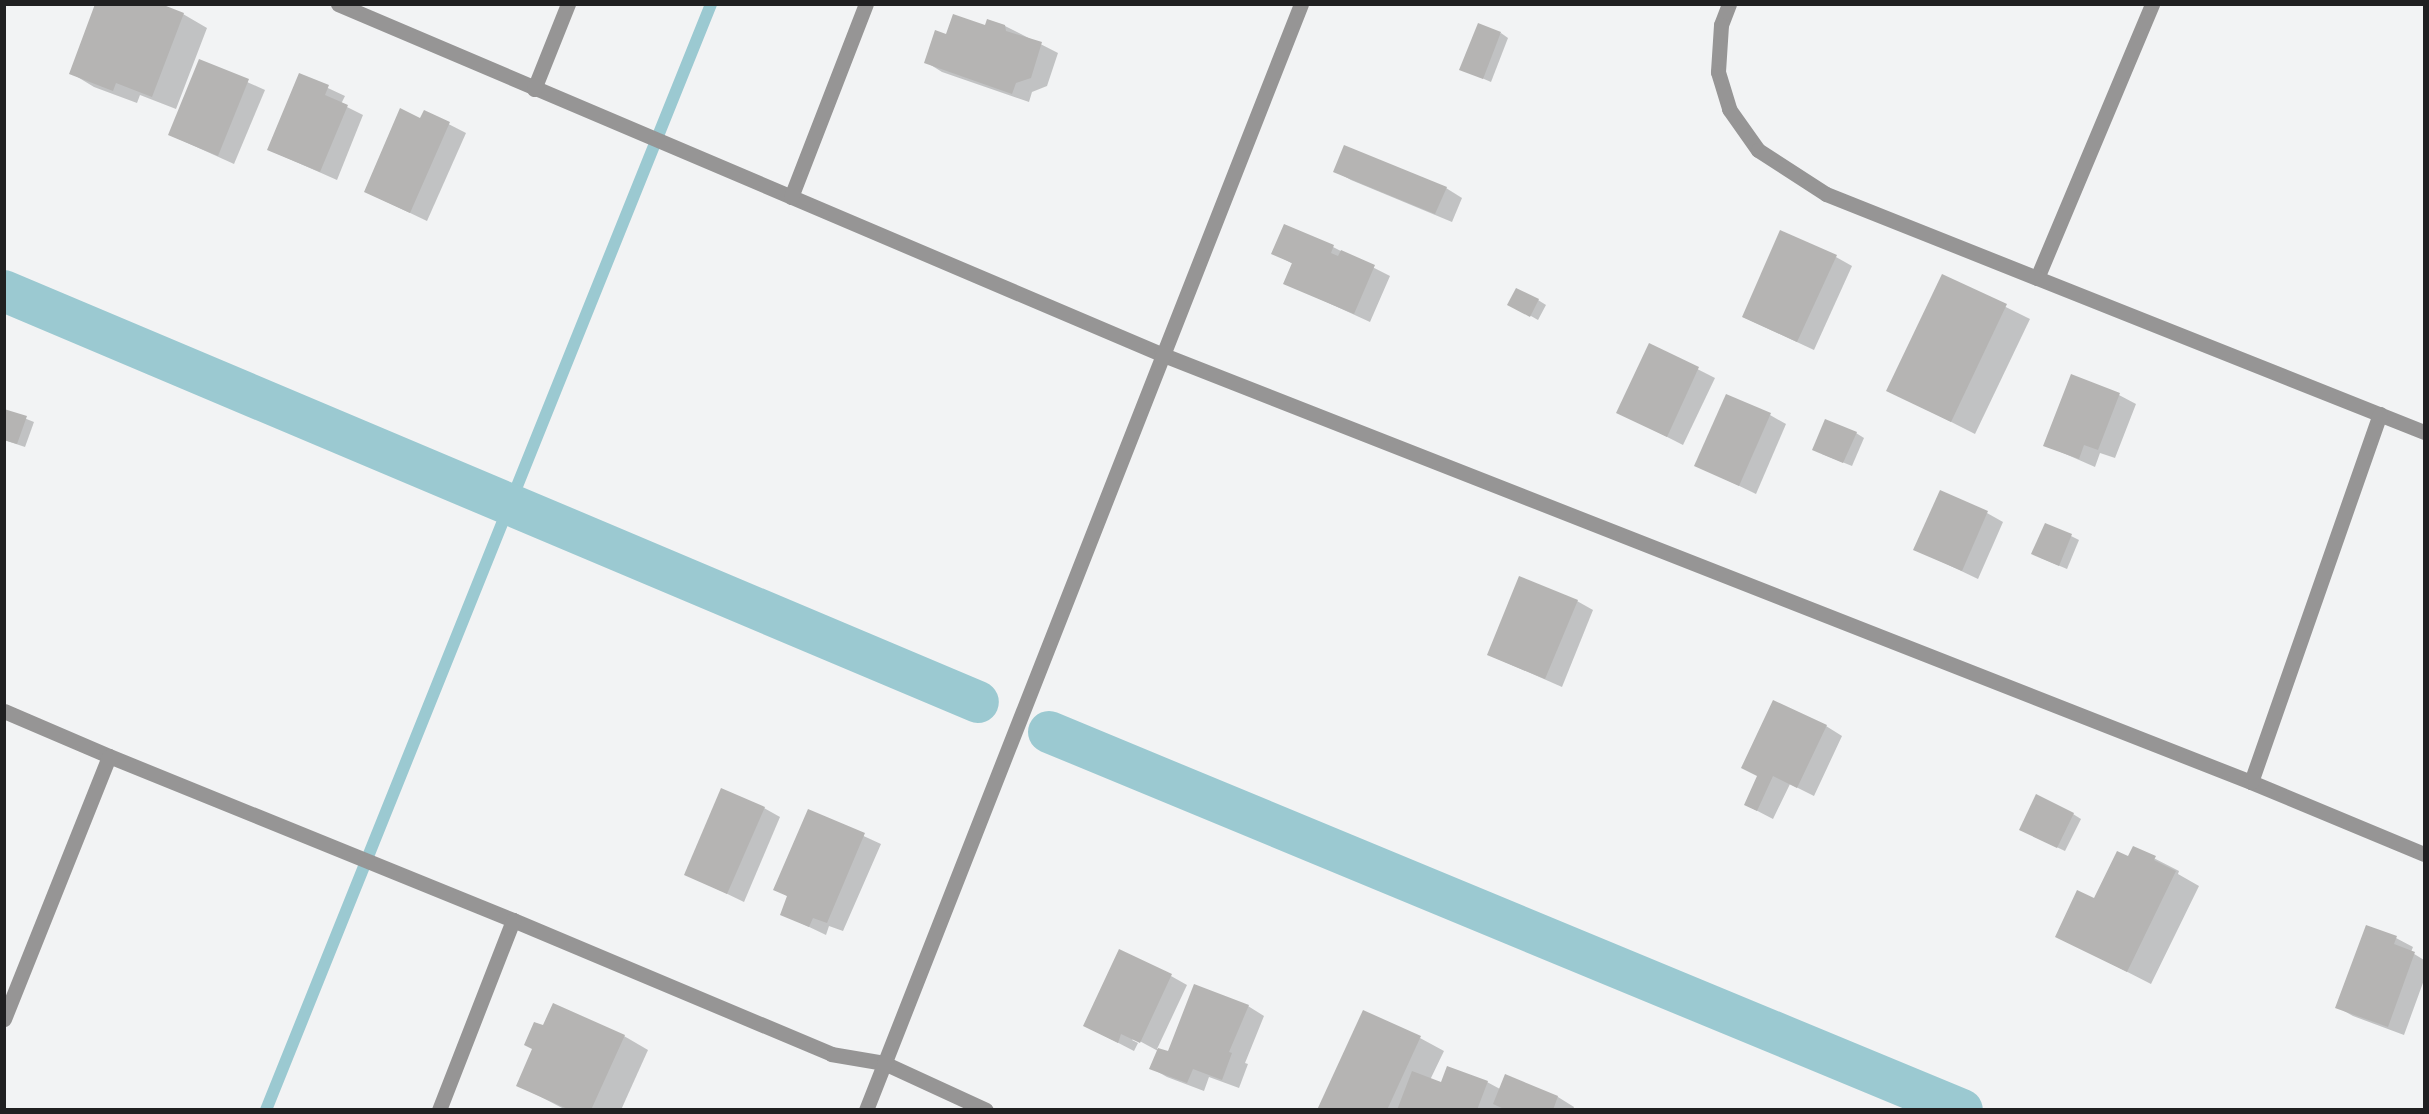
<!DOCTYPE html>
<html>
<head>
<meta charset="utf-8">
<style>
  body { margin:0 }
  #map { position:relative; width:2429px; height:1114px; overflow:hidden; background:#f2f3f4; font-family:Spectral,serif }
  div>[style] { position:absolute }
  .shadow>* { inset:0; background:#0003 }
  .stream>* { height:12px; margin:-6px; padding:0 6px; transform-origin:6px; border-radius:6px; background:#9bc9d1 }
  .canal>* { height:42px; margin:-21px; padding:0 21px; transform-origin:21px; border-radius:21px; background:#9bc9d1 }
  .building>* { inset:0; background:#b5b4b3 }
  .lane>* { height:15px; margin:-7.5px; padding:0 7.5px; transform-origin:7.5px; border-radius:7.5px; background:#969595 }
  .street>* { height:15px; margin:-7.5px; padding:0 7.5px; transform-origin:7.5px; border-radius:7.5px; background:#969595 }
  span { translate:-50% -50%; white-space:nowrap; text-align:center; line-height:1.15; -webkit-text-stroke:4.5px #f2f3f4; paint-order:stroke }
  .frame { position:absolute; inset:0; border:6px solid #202021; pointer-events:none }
</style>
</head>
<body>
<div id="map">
  <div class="shadow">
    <i style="clip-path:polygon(183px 14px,207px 28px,176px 109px,140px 95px,137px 103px,94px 87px,71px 73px)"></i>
    <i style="clip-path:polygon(1005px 26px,1058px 53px,1047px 86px,1032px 92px,1029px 102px,942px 72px,926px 62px,947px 36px,986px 27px)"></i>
    <i style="clip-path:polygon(1501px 33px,1508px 38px,1491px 82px,1461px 69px)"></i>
    <i style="clip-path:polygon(200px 61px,265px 90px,234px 164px,170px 135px)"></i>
    <i style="clip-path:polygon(300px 75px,345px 96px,341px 104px,363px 115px,337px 180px,269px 150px)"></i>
    <i style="clip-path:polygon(425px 112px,466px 133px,427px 221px,366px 192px)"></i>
    <i style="clip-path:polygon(1335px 171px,1446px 188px,1462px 198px,1452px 222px,1351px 180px)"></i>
    <i style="clip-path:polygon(1333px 247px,1390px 276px,1370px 322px,1285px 283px,1293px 264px,1273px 253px)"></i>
    <i style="clip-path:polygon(1836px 257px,1852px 266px,1814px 350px,1743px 317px)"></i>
    <i style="clip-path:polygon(1943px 276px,2030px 319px,1975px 434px,1888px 390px)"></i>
    <i style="clip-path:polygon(1538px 300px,1546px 305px,1538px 320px,1515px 307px)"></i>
    <i style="clip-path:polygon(1650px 345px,1715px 378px,1683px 445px,1618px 412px)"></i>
    <i style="clip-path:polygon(2119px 395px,2136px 404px,2115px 458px,2100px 453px,2095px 467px,2045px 445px)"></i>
    <i style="clip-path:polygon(4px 410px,34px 422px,25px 447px,4px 440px)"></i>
    <i style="clip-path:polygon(1770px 415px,1786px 424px,1756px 494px,1696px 465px)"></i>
    <i style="clip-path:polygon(1856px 433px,1864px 438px,1852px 466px,1822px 454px)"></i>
    <i style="clip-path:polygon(1987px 513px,2003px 522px,1978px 579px,1915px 549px)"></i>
    <i style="clip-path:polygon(2071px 536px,2079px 540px,2067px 569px,2041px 558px)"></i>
    <i style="clip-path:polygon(1577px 601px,1593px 610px,1562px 687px,1489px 655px)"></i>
    <i style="clip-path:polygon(1826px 726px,1842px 736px,1814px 796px,1790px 784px,1773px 819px,1746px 805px,1759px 777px)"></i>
    <i style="clip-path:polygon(764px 808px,780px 817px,744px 902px,686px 874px)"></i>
    <i style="clip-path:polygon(809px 811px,881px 844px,843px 931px,829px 926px,826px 935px,782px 914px,789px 897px,775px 889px)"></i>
    <i style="clip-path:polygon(2073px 814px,2081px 819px,2065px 851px,2029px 834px)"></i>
    <i style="clip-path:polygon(2134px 848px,2179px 871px,2178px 874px,2199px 886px,2151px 984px,2057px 936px,2094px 900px,2129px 858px)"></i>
    <i style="clip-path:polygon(2396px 938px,2413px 947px,2411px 952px,2424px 960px,2424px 980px,2404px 1035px,2353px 1016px,2337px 1007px)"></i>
    <i style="clip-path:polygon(1171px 976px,1187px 985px,1157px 1049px,1169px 1053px,1248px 1006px,1264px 1016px,1245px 1063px,1248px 1064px,1239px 1088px,1209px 1077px,1204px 1091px,1167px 1077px,1151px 1068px,1158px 1051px,1134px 1038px,1132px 1040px,1138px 1043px,1134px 1051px,1101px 1034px)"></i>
    <i style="clip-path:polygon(544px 1027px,624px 1036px,648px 1050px,621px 1110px,566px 1110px,518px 1085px)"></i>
    <i style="clip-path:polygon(1420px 1038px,1444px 1051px,1430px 1080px,1442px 1084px,1487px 1082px,1500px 1089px,1506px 1076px,1558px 1097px,1574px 1107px,1573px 1110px,1319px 1110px)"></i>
  </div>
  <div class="stream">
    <i style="left:266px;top:1110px;width:1192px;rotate:-68.08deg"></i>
  </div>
  <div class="canal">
    <i style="left:4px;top:291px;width:1057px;rotate:22.88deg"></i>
    <i style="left:1049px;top:732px;width:988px;rotate:22.49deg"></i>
  </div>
  <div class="building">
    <i style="clip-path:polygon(95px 4px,161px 4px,184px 13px,152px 97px,116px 83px,113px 91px,69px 74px)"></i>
    <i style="clip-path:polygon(953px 14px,985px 25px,987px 19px,1005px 25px,1006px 31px,1042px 42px,1031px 78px,1016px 83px,1012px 94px,924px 63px,935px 30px,946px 34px)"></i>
    <i style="clip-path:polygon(1478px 23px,1501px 32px,1483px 79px,1459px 70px)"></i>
    <i style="clip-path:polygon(199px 59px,249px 79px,218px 156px,168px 135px)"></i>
    <i style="clip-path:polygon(299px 73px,329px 85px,325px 95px,348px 105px,320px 172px,267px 150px)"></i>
    <i style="clip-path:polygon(400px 108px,420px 118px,424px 110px,450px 122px,410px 213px,364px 192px)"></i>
    <i style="clip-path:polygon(1344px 145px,1447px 187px,1435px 214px,1333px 172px)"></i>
    <i style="clip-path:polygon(1284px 224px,1334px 245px,1331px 253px,1338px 256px,1341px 250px,1375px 265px,1354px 314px,1283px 284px,1292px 263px,1271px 254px)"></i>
    <i style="clip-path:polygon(1780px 230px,1837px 255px,1797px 342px,1742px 317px)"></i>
    <i style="clip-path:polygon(1942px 274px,2007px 304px,1951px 422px,1886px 391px)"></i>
    <i style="clip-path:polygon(1516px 288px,1539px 299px,1530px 317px,1507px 305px)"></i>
    <i style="clip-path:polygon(1649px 343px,1699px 367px,1667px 437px,1616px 413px)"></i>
    <i style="clip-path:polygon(2071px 374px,2120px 393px,2098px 450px,2084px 445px,2079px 459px,2043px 446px)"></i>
    <i style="clip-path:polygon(1726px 394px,1771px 413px,1739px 486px,1694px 466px)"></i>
    <i style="clip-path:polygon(4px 409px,27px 416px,17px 444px,4px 440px)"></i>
    <i style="clip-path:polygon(1825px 419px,1857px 432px,1843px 463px,1812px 450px)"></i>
    <i style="clip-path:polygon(1940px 490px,1988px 511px,1962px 571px,1913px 550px)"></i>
    <i style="clip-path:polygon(2045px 523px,2072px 534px,2059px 566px,2031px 554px)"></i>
    <i style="clip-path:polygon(1519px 576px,1578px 600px,1545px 679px,1487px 655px)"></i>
    <i style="clip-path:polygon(1773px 700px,1827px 725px,1797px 788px,1773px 776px,1757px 811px,1744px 805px,1757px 776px,1741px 768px)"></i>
    <i style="clip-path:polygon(721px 788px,765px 807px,727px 894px,684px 875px)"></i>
    <i style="clip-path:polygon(2036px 794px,2074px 813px,2057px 848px,2019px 830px)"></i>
    <i style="clip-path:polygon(808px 809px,865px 833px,827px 923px,813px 918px,809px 927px,780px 915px,787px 896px,773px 890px)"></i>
    <i style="clip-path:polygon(2133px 846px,2156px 856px,2154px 860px,2176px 871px,2127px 972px,2055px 937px,2077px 890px,2094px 898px,2117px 851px,2128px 856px)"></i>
    <i style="clip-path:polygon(2366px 925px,2397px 936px,2394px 944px,2415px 952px,2388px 1027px,2335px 1008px)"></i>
    <i style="clip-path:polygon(1119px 949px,1172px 974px,1140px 1043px,1121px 1034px,1118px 1043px,1083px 1026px)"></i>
    <i style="clip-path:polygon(1194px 984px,1249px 1005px,1229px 1052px,1232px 1053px,1222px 1080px,1193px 1069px,1187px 1083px,1149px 1069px,1158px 1048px,1168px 1051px)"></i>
    <i style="clip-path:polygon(553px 1003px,625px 1035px,591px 1110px,570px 1110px,516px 1086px,532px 1049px,524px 1045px,534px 1022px,543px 1025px)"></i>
    <i style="clip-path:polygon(1363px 1010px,1421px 1036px,1387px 1110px,1317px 1110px)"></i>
    <i style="clip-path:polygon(1447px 1066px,1488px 1081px,1477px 1110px,1397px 1110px,1412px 1071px,1441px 1082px)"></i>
    <i style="clip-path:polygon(1505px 1074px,1558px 1096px,1553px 1110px,1506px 1110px,1493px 1104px)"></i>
  </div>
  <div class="lane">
    <i style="left:2037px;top:278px;width:297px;rotate:-67.2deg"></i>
  </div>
  <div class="street">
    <i style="left:338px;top:4px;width:894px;rotate:23.04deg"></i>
    <i style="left:1161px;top:354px;width:1171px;rotate:21.44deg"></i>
    <i style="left:2251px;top:782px;width:187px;rotate:22.6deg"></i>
    <i style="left:1729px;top:4px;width:22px;rotate:111deg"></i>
    <i style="left:1721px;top:25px;width:47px;rotate:93.7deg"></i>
    <i style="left:1718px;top:72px;width:39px;rotate:73deg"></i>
    <i style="left:1729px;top:109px;width:50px;rotate:54.7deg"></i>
    <i style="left:1758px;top:150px;width:81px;rotate:32.9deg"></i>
    <i style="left:1826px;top:194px;width:644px;rotate:21.7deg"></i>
    <i style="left:534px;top:89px;width:92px;rotate:-68.2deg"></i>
    <i style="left:791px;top:197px;width:207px;rotate:-68.8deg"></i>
    <i style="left:4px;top:711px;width:114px;rotate:23.2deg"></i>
    <i style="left:109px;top:756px;width:436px;rotate:22.1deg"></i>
    <i style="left:513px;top:920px;width:345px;rotate:22.8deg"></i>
    <i style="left:831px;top:1054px;width:54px;rotate:9.6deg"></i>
    <i style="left:884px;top:1063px;width:112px;rotate:24.7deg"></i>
    <i style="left:2251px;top:782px;width:390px;rotate:-70.7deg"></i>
    <i style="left:4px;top:1019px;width:283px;rotate:-68.2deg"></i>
    <i style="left:439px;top:1110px;width:204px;rotate:-68.7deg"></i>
    <i style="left:866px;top:1110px;width:1188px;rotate:-68.53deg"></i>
  </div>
  <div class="frame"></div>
</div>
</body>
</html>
